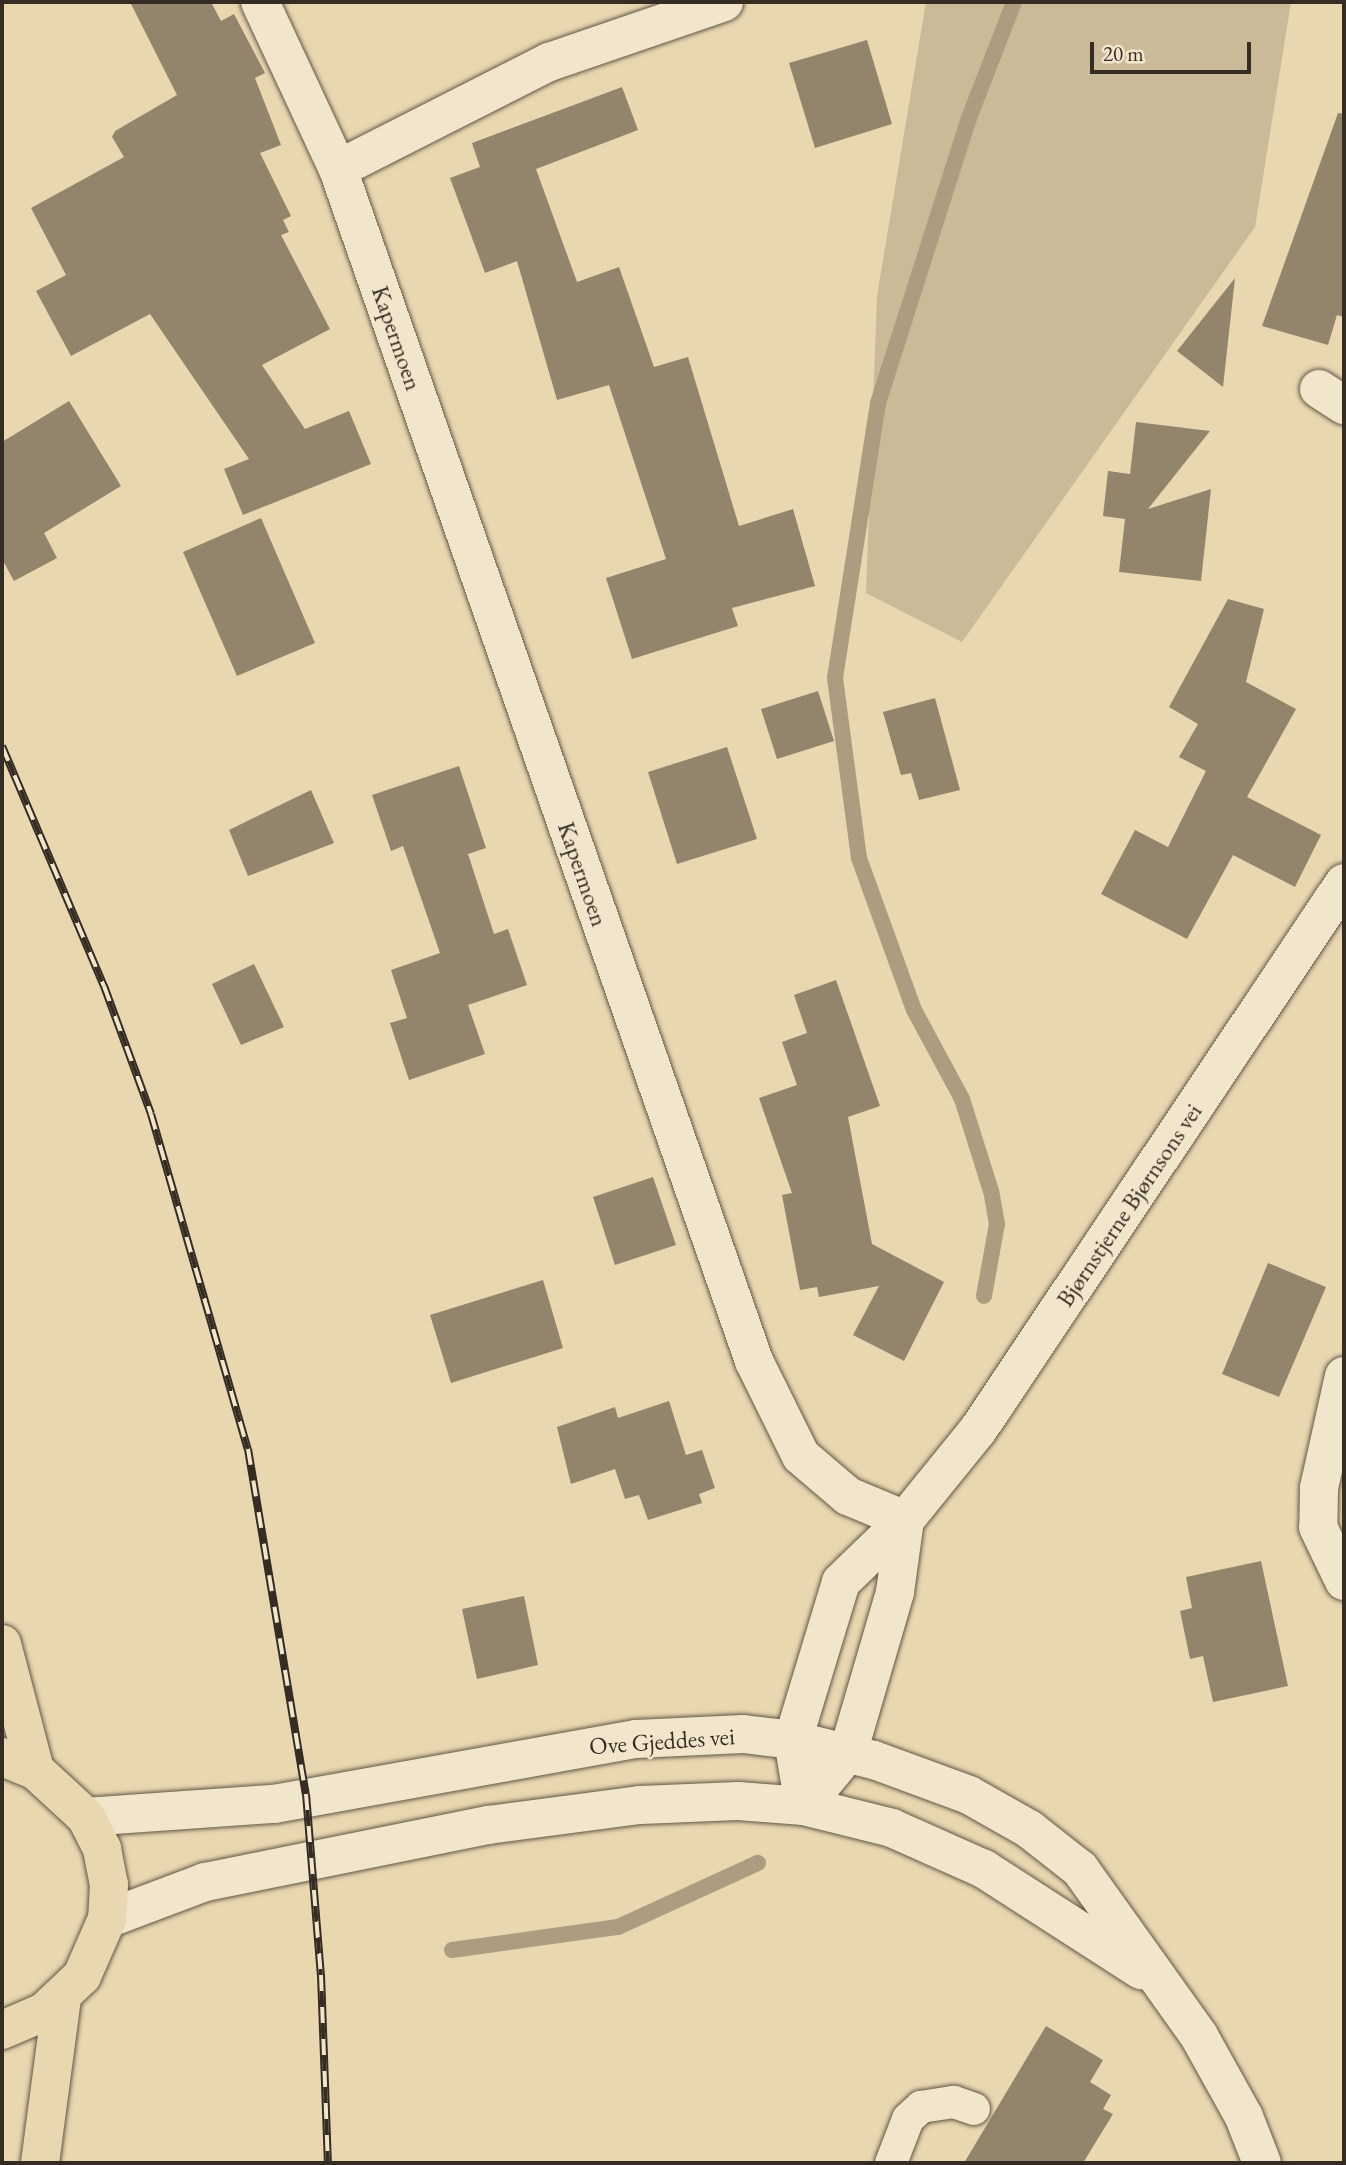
<!DOCTYPE html>
<html>
<head>
<meta charset="utf-8">
<style>
  body { margin:0 }
  #map { position:relative; width:1346px; height:2165px; overflow:hidden; background:#e9d7b0; font-family:"EB Garamond",serif }
  div>[style] { position:absolute }
  .green>* { inset:0; background:#caba98 }
  .stream>* { height:16px; margin:-8px; padding:0 8px; transform-origin:8px; border-radius:8px; background:#ac9d80 }
  .building>* { inset:0; background:#93856c }
  .roads { filter:drop-shadow(0 0 2px #625746) drop-shadow(0 0 2px #625746) }
  .service>* { height:32px; margin:-16px; padding:0 16px; transform-origin:16px; border-radius:16px; background:#f1e5cc }
  .minor>* { height:38px; margin:-19px; padding:0 19px; transform-origin:19px; border-radius:19px; background:#f1e5cc }
  .tertiary>* { height:38px; margin:-19px; padding:0 19px; transform-origin:19px; border-radius:19px; background:#f1e5cc }
  .primary>* { height:38px; margin:-19px; padding:0 19px; transform-origin:19px; border-radius:19px; background:#e9d7b0 }
  .rail>* { height:8px; margin-top:-4px; transform-origin:0; background:repeating-linear-gradient(90deg,#f1e5cc 0 16px,#352c23 0 32px); box-sizing:border-box; border-block:2px solid #352c23 }
  span { translate:-50% -50%; white-space:nowrap; text-align:center; line-height:1.15; -webkit-text-stroke:5px #f1e5cc; paint-order:stroke }
  .street-label { font-size:24px; color:#352c23 }
  .frame { position:absolute; inset:0; border:4px solid #352c23; pointer-events:none }
  .scale { position:absolute; left:1090px; top:42px; width:161px; height:32px; box-sizing:border-box; border:4px solid #352c23; border-top:0; padding-left:9px; font-size:21px; line-height:24px; white-space:nowrap; color:#352c23; -webkit-text-stroke:5px #f1e5cc; paint-order:stroke }
</style>
</head>
<body>
<div id="map">
  <div class="green">
    <i style="clip-path:polygon(926px 2px,1291px 2px,1255px 227px,962px 642px,866px 593px,877px 296px)"></i>
  </div>
  <div class="stream">
    <i style="left:984px;top:1296px;width:73px;rotate:-79.8deg"></i>
    <i style="left:997px;top:1224px;width:34px;rotate:-100deg"></i>
    <i style="left:991px;top:1191px;width:96px;rotate:-107.5deg"></i>
    <i style="left:962px;top:1099px;width:101px;rotate:-118.3deg"></i>
    <i style="left:914px;top:1010px;width:162px;rotate:-109.9deg"></i>
    <i style="left:859px;top:858px;width:182px;rotate:-97.6deg"></i>
    <i style="left:835px;top:678px;width:278px;rotate:-81.1deg"></i>
    <i style="left:878px;top:403px;width:299px;rotate:-72.3deg"></i>
    <i style="left:969px;top:118px;width:124px;rotate:-68.8deg"></i>
    <i style="left:452px;top:1950px;width:168px;rotate:-7.9deg"></i>
    <i style="left:618px;top:1927px;width:154px;rotate:-24.6deg"></i>
  </div>
  <div class="building">
    <i style="clip-path:polygon(130px 2px,211px 2px,221px 21px,234px 14px,265px 73px,255px 78px,281px 145px,260px 153px,291px 216px,283px 220px,289px 232px,281px 235px,330px 329px,262px 365px,305px 429px,349px 411px,371px 464px,243px 515px,224px 469px,249px 459px,150px 314px,71px 356px,36px 291px,66px 275px,31px 208px,124px 157px,112px 137px,115px 131px,177px 95px)"></i>
    <i style="clip-path:polygon(867px 40px,892px 124px,815px 148px,789px 63px)"></i>
    <i style="clip-path:polygon(622px 87px,638px 130px,536px 169px,577px 282px,619px 267px,654px 367px,688px 357px,739px 526px,793px 509px,815px 586px,732px 608px,738px 626px,632px 659px,606px 578px,666px 559px,609px 385px,557px 400px,517px 261px,485px 273px,450px 178px,480px 167px,472px 143px)"></i>
    <i style="clip-path:polygon(1338px 113px,1344px 114px,1344px 317px,1337px 315px,1328px 345px,1262px 326px)"></i>
    <i style="clip-path:polygon(1235px 278px,1223px 387px,1177px 351px)"></i>
    <i style="clip-path:polygon(69px 401px,121px 486px,44px 533px,57px 558px,14px 581px,2px 559px,2px 442px)"></i>
    <i style="clip-path:polygon(1136px 422px,1210px 431px,1148px 509px,1211px 489px,1201px 581px,1119px 572px,1125px 519px,1103px 516px,1108px 471px,1130px 474px)"></i>
    <i style="clip-path:polygon(261px 518px,315px 643px,237px 676px,183px 552px)"></i>
    <i style="clip-path:polygon(1228px 599px,1264px 609px,1246px 682px,1296px 709px,1247px 797px,1321px 835px,1295px 887px,1233px 855px,1187px 939px,1101px 894px,1135px 830px,1168px 847px,1206px 771px,1179px 757px,1198px 724px,1169px 707px)"></i>
    <i style="clip-path:polygon(818px 691px,834px 741px,777px 759px,761px 709px)"></i>
    <i style="clip-path:polygon(935px 698px,960px 790px,919px 800px,911px 773px,901px 775px,883px 712px)"></i>
    <i style="clip-path:polygon(727px 747px,757px 839px,677px 864px,648px 772px)"></i>
    <i style="clip-path:polygon(459px 766px,486px 848px,468px 854px,494px 934px,508px 929px,527px 985px,468px 1005px,485px 1054px,409px 1080px,390px 1023px,407px 1018px,391px 970px,440px 953px,403px 846px,391px 851px,372px 795px)"></i>
    <i style="clip-path:polygon(311px 790px,334px 843px,248px 876px,229px 830px)"></i>
    <i style="clip-path:polygon(254px 964px,284px 1027px,241px 1045px,212px 984px)"></i>
    <i style="clip-path:polygon(836px 980px,880px 1106px,848px 1117px,872px 1244px,944px 1282px,904px 1361px,853px 1335px,879px 1286px,819px 1297px,817px 1287px,800px 1290px,782px 1195px,792px 1193px,759px 1098px,797px 1085px,782px 1042px,807px 1033px,794px 995px)"></i>
    <i style="clip-path:polygon(653px 1177px,676px 1245px,615px 1265px,593px 1197px)"></i>
    <i style="clip-path:polygon(1268px 1263px,1326px 1287px,1279px 1397px,1222px 1374px)"></i>
    <i style="clip-path:polygon(543px 1280px,563px 1348px,451px 1383px,430px 1315px)"></i>
    <i style="clip-path:polygon(669px 1401px,686px 1455px,702px 1450px,715px 1488px,699px 1494px,702px 1503px,648px 1520px,639px 1495px,625px 1499px,615px 1469px,571px 1484px,557px 1427px,615px 1407px,618px 1418px)"></i>
    <i style="clip-path:polygon(1261px 1561px,1288px 1686px,1213px 1702px,1203px 1656px,1190px 1659px,1180px 1611px,1192px 1608px,1186px 1577px)"></i>
    <i style="clip-path:polygon(524px 1596px,538px 1665px,477px 1679px,462px 1609px)"></i>
    <i style="clip-path:polygon(1046px 2026px,1103px 2060px,1090px 2082px,1111px 2095px,1103px 2109px,1113px 2114px,1083px 2163px,964px 2163px)"></i>
  </div>
  <div class="roads">
    <div class="service">
      <i style="left:891px;top:2163px;width:47px;rotate:-68.9deg"></i>
      <i style="left:908px;top:2119px;width:18px;rotate:-43deg"></i>
      <i style="left:921px;top:2107px;width:33px;rotate:-9deg"></i>
      <i style="left:954px;top:2102px;width:21px;rotate:19deg"></i>
    </div>
    <div class="minor">
      <i style="left:260px;top:2px;width:184px;rotate:65deg"></i>
      <i style="left:338px;top:169px;width:1263px;rotate:70.76deg"></i>
      <i style="left:754px;top:1361px;width:106px;rotate:63.7deg"></i>
      <i style="left:801px;top:1456px;width:62px;rotate:40.4deg"></i>
      <i style="left:848px;top:1496px;width:62px;rotate:22.8deg"></i>
      <i style="left:338px;top:169px;width:237px;rotate:-26.9deg"></i>
      <i style="left:549px;top:62px;width:185px;rotate:-18.9deg"></i>
      <i style="left:1319px;top:389px;width:30px;rotate:33deg"></i>
      <i style="left:1344px;top:1376px;width:115px;rotate:102.6deg"></i>
      <i style="left:1319px;top:1488px;width:39px;rotate:91deg"></i>
      <i style="left:1318px;top:1527px;width:60px;rotate:64.3deg"></i>
      <i style="left:804px;top:1806px;width:67px;rotate:-99.5deg"></i>
      <i style="left:793px;top:1740px;width:165px;rotate:-73.1deg"></i>
      <i style="left:841px;top:1582px;width:89px;rotate:-44.1deg"></i>
      <i style="left:905px;top:1520px;width:116px;rotate:-51deg"></i>
      <i style="left:978px;top:1430px;width:658px;rotate:-56.21deg"></i>
      <i style="left:804px;top:1806px;width:69px;rotate:-50.3deg"></i>
      <i style="left:848px;top:1753px;width:168px;rotate:-73.7deg"></i>
      <i style="left:895px;top:1592px;width:73px;rotate:-82.1deg"></i>
    </div>
    <div class="tertiary">
      <i style="left:86px;top:1817px;width:188px;rotate:-4deg"></i>
      <i style="left:274px;top:1804px;width:368px;rotate:-10.2deg"></i>
      <i style="left:636px;top:1739px;width:107px;rotate:-2.7deg"></i>
      <i style="left:743px;top:1734px;width:50px;rotate:6.8deg"></i>
      <i style="left:793px;top:1740px;width:83px;rotate:13.9deg"></i>
      <i style="left:874px;top:1760px;width:101px;rotate:20.2deg"></i>
      <i style="left:969px;top:1795px;width:69px;rotate:29.5deg"></i>
      <i style="left:1029px;top:1829px;width:65px;rotate:38.1deg"></i>
      <i style="left:1080px;top:1869px;width:205px;rotate:54.5deg"></i>
      <i style="left:1199px;top:2036px;width:93px;rotate:60.9deg"></i>
      <i style="left:1244px;top:2117px;width:49px;rotate:68.6deg"></i>
      <i style="left:107px;top:1919px;width:105px;rotate:-20.7deg"></i>
      <i style="left:205px;top:1882px;width:289px;rotate:-11.4deg"></i>
      <i style="left:488px;top:1825px;width:153px;rotate:-7.5deg"></i>
      <i style="left:640px;top:1805px;width:98px;rotate:-2.3deg"></i>
      <i style="left:738px;top:1801px;width:66px;rotate:4.3deg"></i>
      <i style="left:804px;top:1806px;width:91px;rotate:14deg"></i>
      <i style="left:892px;top:1828px;width:101px;rotate:24deg"></i>
      <i style="left:984px;top:1869px;width:187px;rotate:32.8deg"></i>
    </div>
    <div class="primary">
      <i style="left:2px;top:1644px;width:130px;rotate:75.3deg"></i>
      <i style="left:2px;top:1757px;width:35px;rotate:22deg"></i>
      <i style="left:35px;top:1770px;width:69px;rotate:42.7deg"></i>
      <i style="left:86px;top:1817px;width:36px;rotate:63deg"></i>
      <i style="left:102px;top:1849px;width:36px;rotate:79deg"></i>
      <i style="left:109px;top:1884px;width:35px;rotate:93deg"></i>
      <i style="left:107px;top:1919px;width:62px;rotate:113.7deg"></i>
      <i style="left:82px;top:1976px;width:52px;rotate:136.5deg"></i>
      <i style="left:44px;top:2012px;width:46px;rotate:156.8deg"></i>
      <i style="left:40px;top:2163px;width:165px;rotate:-82.4deg"></i>
    </div>
  </div>
  <div class="rail">
    <i style="left:2px;top:746px;width:261px;rotate:67deg"></i>
    <i style="left:104px;top:986px;width:136px;rotate:69.8deg"></i>
    <i style="left:151px;top:1114px;width:349px;rotate:73.9deg"></i>
    <i style="left:248px;top:1449px;width:350px;rotate:80.5deg"></i>
    <i style="left:306px;top:1794px;width:182px;rotate:85.3deg"></i>
    <i style="left:321px;top:1975px;width:188px;rotate:87.9deg"></i>
  </div>
  <div class="street-label">
    <span style="left:397px;top:338px;rotate:71deg">Kapermoen</span>
    <span style="left:583px;top:874px;rotate:71deg">Kapermoen</span>
    <span style="left:1129px;top:1205px;rotate:-56deg">Bjørnstjerne Bjørnsons vei</span>
    <span style="left:662px;top:1741px;rotate:-4deg">Ove Gjeddes vei</span>
  </div>
  <div class="frame"></div>
  <div class="scale">20 m</div>
</div>
</body>
</html>
